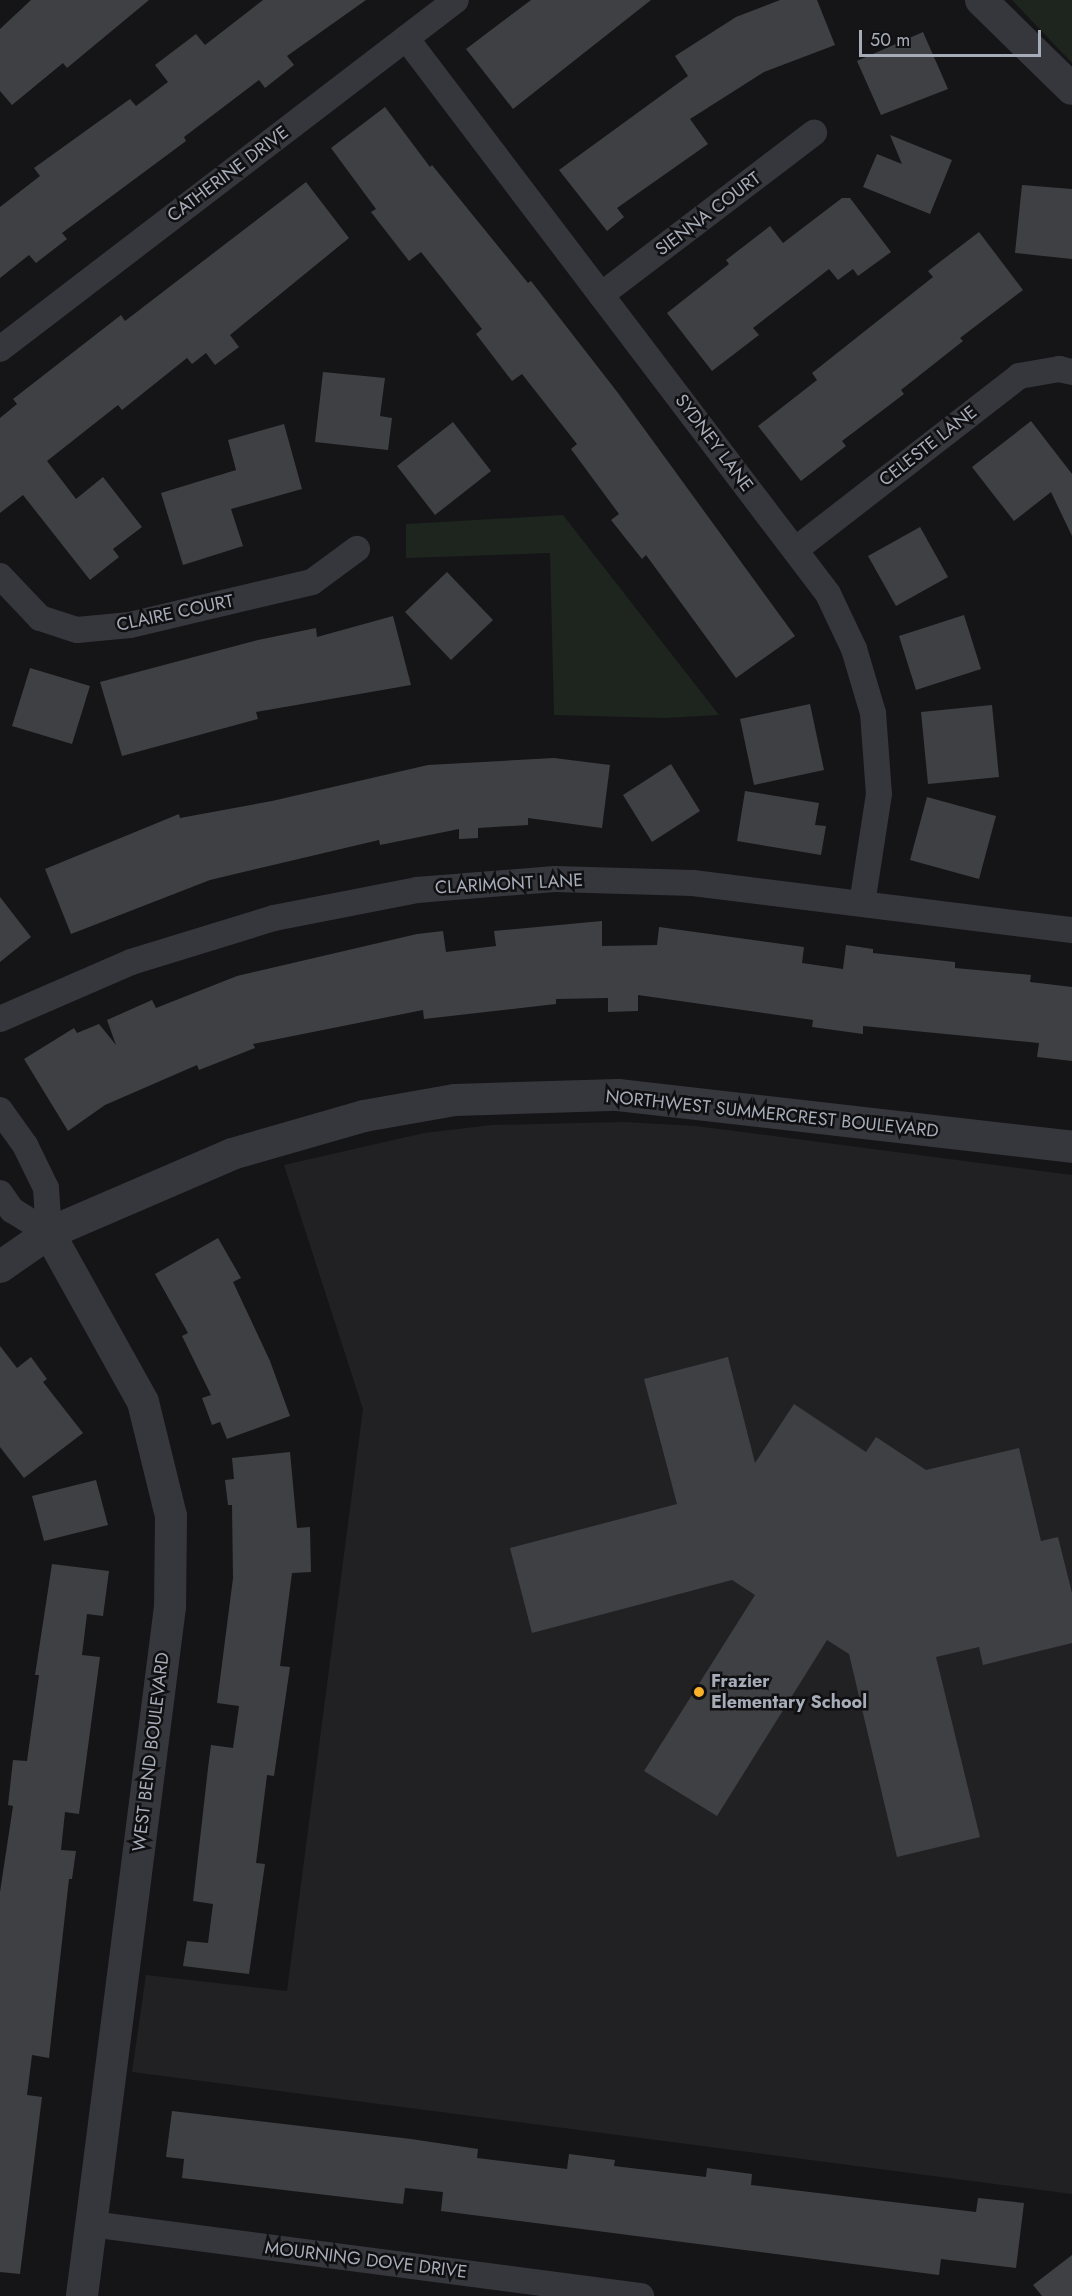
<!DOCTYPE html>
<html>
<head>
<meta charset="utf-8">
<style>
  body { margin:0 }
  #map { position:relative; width:1072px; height:2296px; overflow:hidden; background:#151517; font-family:Jost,sans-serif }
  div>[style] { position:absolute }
  .built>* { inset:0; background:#212124 }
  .green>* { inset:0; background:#1d251e }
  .building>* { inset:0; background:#3f4044 }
  .minor>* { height:26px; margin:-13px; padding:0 13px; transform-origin:13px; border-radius:13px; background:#36373c }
  .tertiary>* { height:32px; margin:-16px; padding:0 16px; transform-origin:16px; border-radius:16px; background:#36373c }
  .dots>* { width:16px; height:16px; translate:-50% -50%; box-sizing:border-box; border:3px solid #101012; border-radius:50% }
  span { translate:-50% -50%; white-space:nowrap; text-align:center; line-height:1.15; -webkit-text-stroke:5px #101012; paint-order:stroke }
  .street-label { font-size:18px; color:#a6acb8 }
  .poi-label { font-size:18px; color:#a6acb8; font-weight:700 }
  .left { translate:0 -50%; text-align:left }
  .scale { position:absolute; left:859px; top:30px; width:182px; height:27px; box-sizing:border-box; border:3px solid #a6acb8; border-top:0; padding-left:8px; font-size:18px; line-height:21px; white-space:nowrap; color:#a6acb8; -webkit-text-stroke:4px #101012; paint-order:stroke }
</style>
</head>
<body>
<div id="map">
  <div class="built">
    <i style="clip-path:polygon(624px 1122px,696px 1126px,1072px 1175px,1072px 2194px,132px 2072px,146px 1975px,287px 1991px,363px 1409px,284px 1165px,424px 1133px,492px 1125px)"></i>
  </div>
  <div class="green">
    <i style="clip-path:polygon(1012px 0,1072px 0,1072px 63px)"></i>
    <i style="clip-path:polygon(563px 515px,719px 715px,665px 718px,554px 715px,550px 553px,406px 558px,406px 524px)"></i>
  </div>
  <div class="building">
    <i style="clip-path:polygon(31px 0,149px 0,67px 68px,63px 63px,12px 105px,0 91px,0 29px)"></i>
    <i style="clip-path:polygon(263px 0,366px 0,287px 56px,294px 65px,265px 88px,259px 80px,184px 137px,186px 141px,62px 233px,67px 239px,36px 263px,29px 255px,0 278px,0 207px,40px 176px,34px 168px,130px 99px,136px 106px,168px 82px,155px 65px,196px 34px,205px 45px)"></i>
    <i style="clip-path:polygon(531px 0,651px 0,513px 109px,466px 49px)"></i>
    <i style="clip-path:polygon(780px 0,817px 0,835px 45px,764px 72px,690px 119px,708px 144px,617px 208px,624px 217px,607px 231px,559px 170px,688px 76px,675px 56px,736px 17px)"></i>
    <i style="clip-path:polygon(923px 32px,948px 89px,881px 115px,857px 61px)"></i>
    <i style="clip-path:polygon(385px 107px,430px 167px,432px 165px,528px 283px,531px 281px,618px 393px,795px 636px,736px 678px,646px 555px,642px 559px,611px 520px,619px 514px,571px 449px,577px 444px,522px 374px,512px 381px,476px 334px,482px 329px,421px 252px,409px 261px,371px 212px,376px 209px,331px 148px)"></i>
    <i style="clip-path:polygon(890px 135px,952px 160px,930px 214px,863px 187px,877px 154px,902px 164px)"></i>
    <i style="clip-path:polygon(306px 182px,349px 238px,230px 335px,239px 347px,215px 365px,206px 353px,192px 364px,187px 358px,122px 410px,118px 405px,47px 461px,76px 499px,103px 477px,142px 527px,113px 549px,119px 557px,90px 580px,23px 495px,0 513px,0 418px,17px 404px,13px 399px,121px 315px,125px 321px)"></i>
    <i style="clip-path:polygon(1022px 185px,1072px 189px,1072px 259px,1015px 253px)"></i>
    <i style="clip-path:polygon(842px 198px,850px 198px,891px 252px,858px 276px,853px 269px,838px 280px,829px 269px,753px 328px,759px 335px,712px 371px,667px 313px,729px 264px,726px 260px,770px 226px,783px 243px)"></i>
    <i style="clip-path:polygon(979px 232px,1023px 290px,960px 338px,963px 341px,901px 390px,904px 394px,842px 441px,846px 446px,801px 481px,758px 426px,817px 380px,812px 373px,933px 277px,928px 271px)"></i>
    <i style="clip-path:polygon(323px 372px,385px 378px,380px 416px,392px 418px,388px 450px,315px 442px)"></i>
    <i style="clip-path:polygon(1031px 421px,1072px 474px,1072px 536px,1051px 492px,1014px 521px,972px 467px)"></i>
    <i style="clip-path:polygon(453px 422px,491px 471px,435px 515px,397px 466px)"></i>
    <i style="clip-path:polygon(284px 424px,302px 489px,231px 509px,243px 546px,183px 565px,161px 493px,236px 470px,228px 440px)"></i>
    <i style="clip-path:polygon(920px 527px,948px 577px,896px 606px,868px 556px)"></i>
    <i style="clip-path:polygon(447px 572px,493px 620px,451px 660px,405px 612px)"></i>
    <i style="clip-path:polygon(964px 615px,981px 669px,916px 690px,899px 636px)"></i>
    <i style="clip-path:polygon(393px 616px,411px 685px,256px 712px,258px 719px,122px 756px,100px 682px,258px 640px,316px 628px,317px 637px)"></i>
    <i style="clip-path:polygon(30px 668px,90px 686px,72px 744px,12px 726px)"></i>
    <i style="clip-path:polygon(810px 704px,824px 770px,754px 785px,740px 719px)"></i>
    <i style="clip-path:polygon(992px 705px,999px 777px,928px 784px,921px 712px)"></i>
    <i style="clip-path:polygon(554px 758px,610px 765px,602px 828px,528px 818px,528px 825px,478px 828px,478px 838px,459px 839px,459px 829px,380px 845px,379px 840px,210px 880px,71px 934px,45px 869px,179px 814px,180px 818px,272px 801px,428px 765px)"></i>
    <i style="clip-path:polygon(671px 764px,700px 811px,652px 842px,623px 795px)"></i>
    <i style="clip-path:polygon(745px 791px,819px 803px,815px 825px,826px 826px,821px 855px,737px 841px)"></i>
    <i style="clip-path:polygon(927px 797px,996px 816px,979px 879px,910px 860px)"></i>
    <i style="clip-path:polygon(0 897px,31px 937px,0 962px)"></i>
    <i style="clip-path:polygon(602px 921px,602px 946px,657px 945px,659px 927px,804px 947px,802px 963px,843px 969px,846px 945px,873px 949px,873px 953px,955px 962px,955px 968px,1031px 975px,1030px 982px,1072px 987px,1072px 1061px,1037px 1057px,1039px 1043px,863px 1026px,863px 1034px,812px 1027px,813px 1020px,638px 995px,638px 1011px,608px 1012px,608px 998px,556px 999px,556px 1004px,424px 1019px,423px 1010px,253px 1044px,255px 1048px,199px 1070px,197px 1065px,105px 1105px,68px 1131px,24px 1059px,74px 1028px,77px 1033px,99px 1024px,116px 1045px,107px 1020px,152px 1000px,156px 1008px,237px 976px,417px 934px,443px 931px,446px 952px,496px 946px,494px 931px)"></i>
    <i style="clip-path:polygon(218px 1238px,241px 1278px,233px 1282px,270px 1361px,290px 1416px,227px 1439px,220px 1422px,212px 1425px,202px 1398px,211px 1395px,182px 1336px,188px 1333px,155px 1274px)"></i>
    <i style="clip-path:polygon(0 1346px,17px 1368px,31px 1357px,47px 1379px,43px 1382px,83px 1433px,24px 1478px,0 1447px)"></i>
    <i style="clip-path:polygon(728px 1357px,755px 1463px,794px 1404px,866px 1452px,876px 1437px,926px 1470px,1019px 1448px,1041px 1541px,1058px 1537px,1072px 1593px,1072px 1643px,983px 1665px,979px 1647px,936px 1657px,980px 1837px,897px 1857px,849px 1654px,827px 1640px,717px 1816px,644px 1771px,755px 1595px,732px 1580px,532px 1633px,510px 1548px,677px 1504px,644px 1379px)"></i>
    <i style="clip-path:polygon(290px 1452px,297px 1528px,310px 1527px,311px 1572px,292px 1573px,280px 1666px,290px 1667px,274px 1776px,267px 1775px,256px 1863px,265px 1864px,249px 1974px,183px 1966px,187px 1941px,208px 1943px,213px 1904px,193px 1901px,208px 1768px,211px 1745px,233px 1748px,239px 1706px,217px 1703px,233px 1578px,232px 1505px,228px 1505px,225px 1480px,234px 1479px,232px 1458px)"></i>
    <i style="clip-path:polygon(96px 1480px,108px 1525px,44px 1541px,32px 1496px)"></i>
    <i style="clip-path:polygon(52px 1564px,109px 1571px,103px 1616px,87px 1614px,82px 1655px,100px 1657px,79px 1814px,65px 1812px,61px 1850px,76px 1851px,72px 1879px,69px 1879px,49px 2058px,32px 2055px,27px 2095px,42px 2097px,20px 2274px,0 2272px,0 1892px,13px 1806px,8px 1805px,13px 1760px,27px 1761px,39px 1675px,35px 1675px)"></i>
    <i style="clip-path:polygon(172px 2111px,411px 2139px,478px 2149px,477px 2158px,567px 2169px,569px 2154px,615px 2160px,614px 2166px,706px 2177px,707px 2168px,752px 2174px,751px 2185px,976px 2212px,978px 2198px,1024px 2203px,1016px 2268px,941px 2259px,939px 2275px,441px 2211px,443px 2192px,405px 2188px,403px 2204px,182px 2178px,184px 2159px,166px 2157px)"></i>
    <i style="clip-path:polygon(1072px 2255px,1072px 2296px,1042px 2296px,1033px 2285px)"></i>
  </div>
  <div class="minor">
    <i style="left:406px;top:38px;width:698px;rotate:52.8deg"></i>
    <i style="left:828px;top:594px;width:61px;rotate:64.7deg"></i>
    <i style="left:854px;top:649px;width:67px;rotate:73.5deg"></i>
    <i style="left:873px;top:713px;width:81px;rotate:85.8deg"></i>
    <i style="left:879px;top:794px;width:111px;rotate:98.8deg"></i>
    <i style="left:601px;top:295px;width:268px;rotate:-37.3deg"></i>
    <i style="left:0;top:349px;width:574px;rotate:-37.43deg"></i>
    <i style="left:795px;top:550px;width:284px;rotate:-37.8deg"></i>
    <i style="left:1019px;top:376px;width:41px;rotate:-9.9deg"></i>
    <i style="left:1059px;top:369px;width:13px;rotate:13deg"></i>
    <i style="left:0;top:576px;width:58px;rotate:46.4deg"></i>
    <i style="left:40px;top:618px;width:39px;rotate:18deg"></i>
    <i style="left:77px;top:630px;width:53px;rotate:-5.4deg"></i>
    <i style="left:130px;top:625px;width:187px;rotate:-13.3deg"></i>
    <i style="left:312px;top:582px;width:56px;rotate:-36.3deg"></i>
    <i style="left:0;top:1019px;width:143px;rotate:-23.5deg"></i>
    <i style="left:131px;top:962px;width:150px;rotate:-17.1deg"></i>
    <i style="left:274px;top:918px;width:146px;rotate:-11.1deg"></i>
    <i style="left:417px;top:890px;width:138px;rotate:-4.6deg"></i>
    <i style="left:555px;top:879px;width:138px;rotate:1.7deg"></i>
    <i style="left:693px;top:883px;width:382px;rotate:7.1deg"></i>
    <i style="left:0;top:1110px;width:43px;rotate:54.5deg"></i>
    <i style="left:25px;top:1145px;width:48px;rotate:64deg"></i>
    <i style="left:46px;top:1188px;width:45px;rotate:86.2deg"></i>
    <i style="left:0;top:1193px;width:21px;rotate:55deg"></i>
    <i style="left:12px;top:1210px;width:44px;rotate:31.9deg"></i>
    <i style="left:91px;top:2224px;width:555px;rotate:7.46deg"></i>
  </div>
  <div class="tertiary">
    <i style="left:981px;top:0;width:127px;rotate:44.4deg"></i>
    <i style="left:49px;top:1233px;width:193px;rotate:60.9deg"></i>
    <i style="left:143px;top:1402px;width:117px;rotate:76.2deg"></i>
    <i style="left:171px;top:1516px;width:91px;rotate:90.6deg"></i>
    <i style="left:170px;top:1607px;width:695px;rotate:97.28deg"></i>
    <i style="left:0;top:1267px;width:60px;rotate:-34.8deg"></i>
    <i style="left:49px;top:1233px;width:199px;rotate:-23.3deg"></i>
    <i style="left:232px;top:1154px;width:137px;rotate:-16.1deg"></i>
    <i style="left:364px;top:1116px;width:92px;rotate:-10deg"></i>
    <i style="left:455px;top:1100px;width:163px;rotate:-1.8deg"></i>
    <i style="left:618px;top:1095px;width:457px;rotate:6.5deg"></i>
  </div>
  <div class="dots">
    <i style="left:699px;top:1692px;background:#f9b12a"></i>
  </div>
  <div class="street-label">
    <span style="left:228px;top:174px;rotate:-37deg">CATHERINE DRIVE</span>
    <span style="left:708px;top:214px;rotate:-37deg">SIENNA COURT</span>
    <span style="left:714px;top:443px;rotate:53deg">SYDNEY LANE</span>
    <span style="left:928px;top:446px;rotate:-38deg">CELESTE LANE</span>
    <span style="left:175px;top:613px;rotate:-12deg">CLAIRE COURT</span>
    <span style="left:509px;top:884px;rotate:-3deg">CLARIMONT LANE</span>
    <span style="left:772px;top:1114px;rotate:6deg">NORTHWEST SUMMERCREST BOULEVARD</span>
    <span style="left:151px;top:1752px;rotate:-83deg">WEST BEND BOULEVARD</span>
    <span style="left:366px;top:2260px;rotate:7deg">MOURNING DOVE DRIVE</span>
  </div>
  <div class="poi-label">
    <span class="left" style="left:711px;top:1692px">Frazier<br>Elementary School</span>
  </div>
  <div class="scale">50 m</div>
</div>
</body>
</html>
